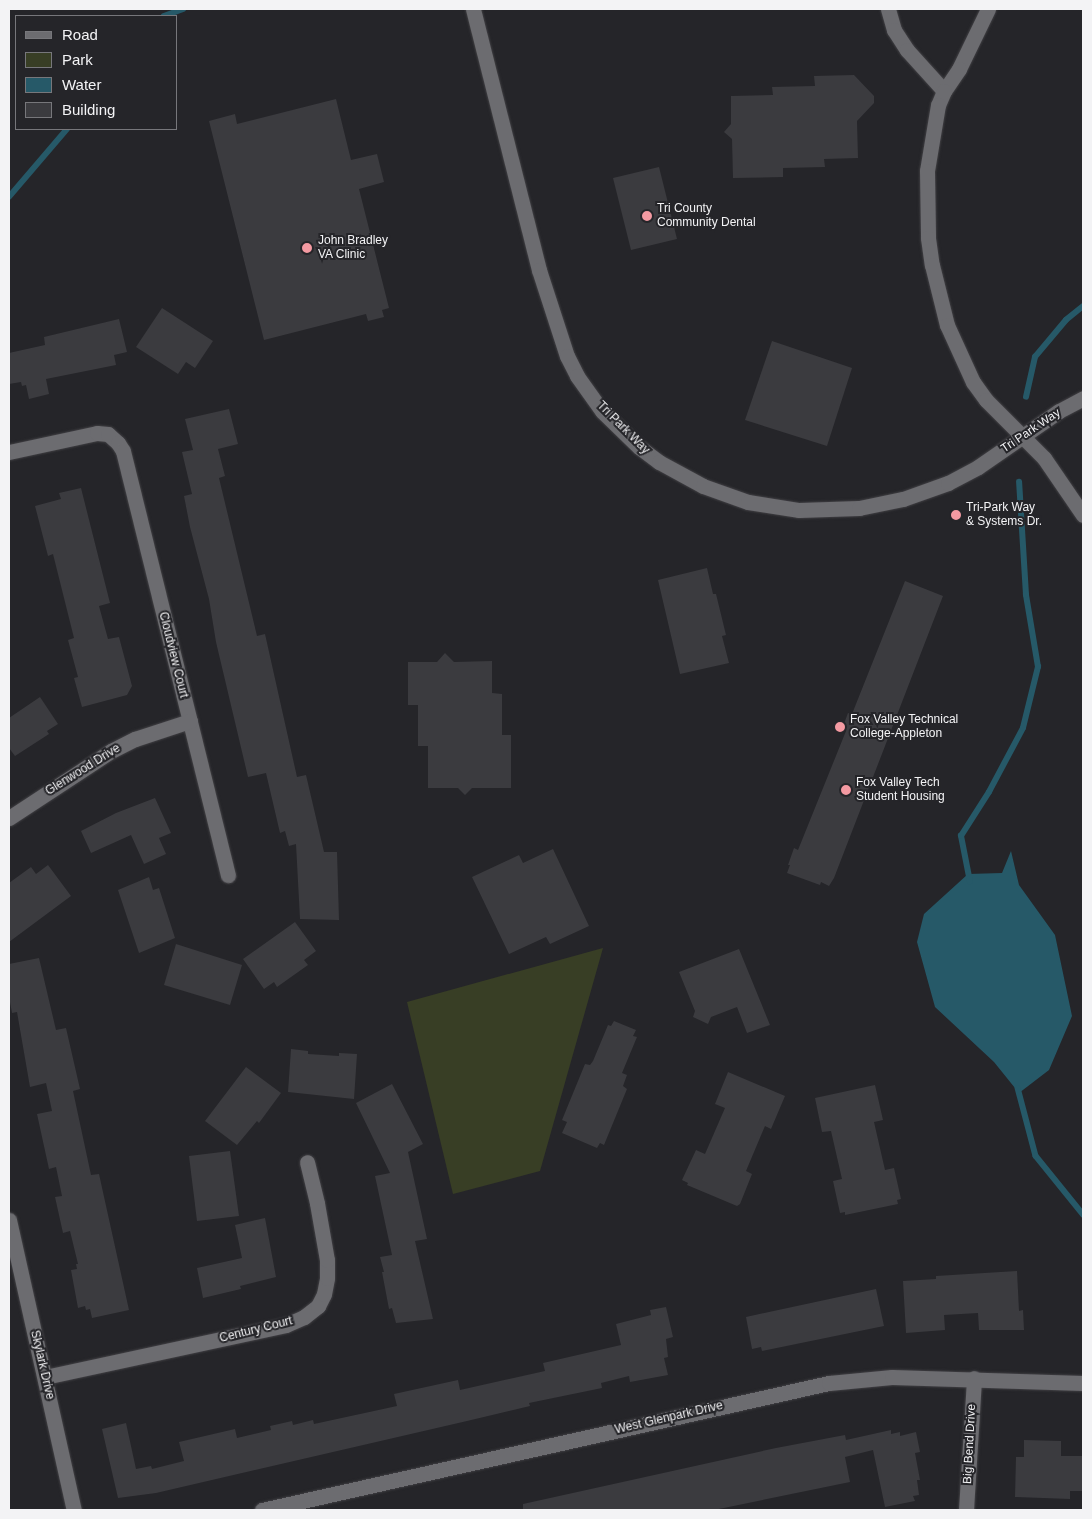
<!DOCTYPE html>
<html>
<head>
<meta charset="utf-8">
<style>
  body { margin:0 }
  #map { position:relative; width:1092px; height:1519px; overflow:hidden; background:#252529; font-family:Arial,sans-serif }
  div>[style] { position:absolute }
  .green>* { inset:0; background:#383e25 }
  .water>* { inset:0; background:#265968 }
  .stream>* { height:5.5px; margin:-2.75px; padding:0 2.75px; transform-origin:2.75px; border-radius:2.75px; background:#265968 }
  .building>* { inset:0; background:#3b3b3f }
  .roads { filter:drop-shadow(0 0 1px #414044) drop-shadow(0 0 1px #414044) }
  .street>* { height:15px; margin:-7.5px; padding:0 7.5px; transform-origin:7.5px; border-radius:7.5px; background:#6c6c70 }
  .dots>* { width:14px; height:14px; translate:-50% -50%; box-sizing:border-box; border:2px solid #252529; border-radius:50% }
  span { translate:-50% -50%; white-space:nowrap; text-align:center; line-height:1.15; -webkit-text-stroke:4px #252529; paint-order:stroke }
  .poi-label { font-size:12px; color:#f3f3f5 }
  .left { translate:0 -50%; text-align:left }
  .street-label { font-size:12px; color:#f3f3f5 }
  .frame { position:absolute; inset:0; border:10px solid #f3f3f5; pointer-events:none }
  .legend { position:absolute; left:15px; top:15px; width:162px; height:115px; box-sizing:border-box; background:#252529; border:1px solid #77777b; margin:0; padding:6px 9px; list-style:none; font-size:15px; color:#f3f3f5 }
  .legend li { display:flex; align-items:center; gap:10px; height:25px }
  .legend b { width:25px; border:1px solid #77777b }
</style>
</head>
<body>
<div id="map">
  <div class="green">
    <i style="clip-path:polygon(603px 948px,540px 1171px,453px 1194px,407px 1002px)"></i>
  </div>
  <div class="water">
    <i style="clip-path:polygon(1011px 851px,1019px 885px,1055px 935px,1072px 1016px,1049px 1070px,1019px 1093px,994px 1062px,935px 1007px,917px 942px,924px 914px,968px 874px,1002px 873px)"></i>
  </div>
  <div class="stream">
    <i style="left:164px;top:16px;width:20px;rotate:-20deg"></i>
    <i style="left:9px;top:197px;width:89px;rotate:-49.5deg"></i>
    <i style="left:1026px;top:397px;width:41px;rotate:-77.3deg"></i>
    <i style="left:1035px;top:357px;width:48px;rotate:-50deg"></i>
    <i style="left:1066px;top:320px;width:22px;rotate:-39deg"></i>
    <i style="left:970px;top:882px;width:47px;rotate:-101.1deg"></i>
    <i style="left:961px;top:836px;width:52px;rotate:-57.5deg"></i>
    <i style="left:989px;top:792px;width:72px;rotate:-62deg"></i>
    <i style="left:1023px;top:728px;width:63px;rotate:-76.2deg"></i>
    <i style="left:1038px;top:667px;width:73px;rotate:-99.5deg"></i>
    <i style="left:1026px;top:595px;width:113px;rotate:-93.5deg"></i>
    <i style="left:1018px;top:1088px;width:70px;rotate:75.2deg"></i>
    <i style="left:1036px;top:1156px;width:75px;rotate:51deg"></i>
  </div>
  <div class="building">
    <i style="clip-path:polygon(854px 75px,874px 96px,874px 103px,857px 121px,858px 158px,824px 159px,825px 167px,783px 168px,783px 177px,733px 178px,732px 139px,724px 132px,731px 124px,731px 96px,773px 95px,772px 87px,815px 86px,814px 76px)"></i>
    <i style="clip-path:polygon(336px 99px,351px 160px,377px 154px,384px 182px,359px 189px,389px 308px,382px 310px,384px 317px,368px 321px,366px 314px,264px 340px,209px 121px,235px 114px,237px 124px)"></i>
    <i style="clip-path:polygon(659px 167px,677px 239px,631px 250px,613px 178px)"></i>
    <i style="clip-path:polygon(162px 308px,213px 341px,195px 368px,186px 362px,178px 374px,136px 347px)"></i>
    <i style="clip-path:polygon(119px 319px,127px 352px,114px 355px,116px 365px,46px 379px,49px 394px,29px 399px,26px 385px,22px 386px,21px 382px,9px 384px,9px 353px,45px 345px,44px 337px)"></i>
    <i style="clip-path:polygon(772px 341px,852px 368px,827px 446px,745px 420px)"></i>
    <i style="clip-path:polygon(229px 409px,238px 444px,218px 449px,225px 476px,219px 478px,257px 636px,265px 634px,297px 777px,306px 775px,324px 852px,337px 852px,339px 920px,300px 919px,296px 844px,289px 846px,285px 831px,280px 833px,266px 773px,248px 777px,216px 642px,209px 599px,190px 527px,184px 496px,192px 494px,182px 452px,193px 450px,185px 419px)"></i>
    <i style="clip-path:polygon(81px 488px,110px 603px,99px 606px,108px 639px,119px 637px,132px 686px,127px 695px,82px 707px,74px 678px,78px 677px,68px 640px,74px 638px,53px 554px,48px 556px,35px 506px,61px 499px,59px 493px)"></i>
    <i style="clip-path:polygon(707px 568px,713px 594px,716px 594px,726px 635px,722px 636px,729px 663px,680px 674px,658px 580px)"></i>
    <i style="clip-path:polygon(905px 581px,943px 596px,834px 878px,829px 886px,821px 882px,820px 885px,787px 873px,790px 865px,788px 865px,794px 848px,798px 850px,846px 731px,842px 729px,848px 713px,852px 714px)"></i>
    <i style="clip-path:polygon(445px 653px,454px 662px,492px 661px,492px 693px,502px 694px,502px 735px,511px 735px,511px 788px,472px 788px,465px 795px,458px 788px,428px 788px,428px 746px,418px 746px,418px 705px,408px 705px,408px 662px,437px 662px)"></i>
    <i style="clip-path:polygon(40px 697px,58px 724px,47px 731px,49px 734px,15px 756px,9px 748px,9px 718px)"></i>
    <i style="clip-path:polygon(155px 798px,171px 833px,159px 838px,166px 854px,144px 864px,131px 835px,91px 853px,81px 831px,116px 813px)"></i>
    <i style="clip-path:polygon(553px 849px,589px 926px,550px 944px,546px 937px,509px 954px,472px 877px,519px 855px,523px 863px)"></i>
    <i style="clip-path:polygon(48px 865px,71px 896px,9px 942px,9px 883px,31px 867px,36px 874px)"></i>
    <i style="clip-path:polygon(149px 877px,153px 890px,159px 888px,175px 938px,139px 953px,118px 890px)"></i>
    <i style="clip-path:polygon(295px 922px,316px 951px,304px 960px,308px 965px,277px 987px,274px 982px,264px 989px,243px 959px)"></i>
    <i style="clip-path:polygon(176px 944px,242px 965px,230px 1005px,164px 985px)"></i>
    <i style="clip-path:polygon(739px 949px,770px 1025px,747px 1033px,737px 1007px,711px 1017px,708px 1024px,693px 1017px,695px 1011px,679px 972px)"></i>
    <i style="clip-path:polygon(39px 958px,56px 1030px,66px 1028px,80px 1089px,73px 1091px,91px 1175px,99px 1174px,129px 1310px,92px 1318px,90px 1309px,86px 1310px,85px 1306px,78px 1308px,71px 1270px,77px 1269px,76px 1264px,78px 1264px,70px 1231px,63px 1233px,55px 1197px,62px 1196px,56px 1167px,49px 1169px,37px 1114px,52px 1111px,46px 1083px,30px 1087px,17px 1012px,12px 1013px,9px 997px,9px 964px)"></i>
    <i style="clip-path:polygon(614px 1021px,636px 1030px,633px 1036px,637px 1037px,622px 1073px,627px 1075px,623px 1086px,627px 1089px,604px 1145px,600px 1143px,597px 1148px,562px 1133px,567px 1122px,562px 1120px,585px 1064px,590px 1065px,593px 1061px,608px 1025px,611px 1026px)"></i>
    <i style="clip-path:polygon(291px 1049px,308px 1051px,308px 1054px,339px 1056px,339px 1053px,357px 1054px,354px 1099px,288px 1092px)"></i>
    <i style="clip-path:polygon(246px 1067px,281px 1093px,259px 1123px,257px 1121px,237px 1145px,205px 1121px)"></i>
    <i style="clip-path:polygon(728px 1072px,785px 1096px,771px 1129px,765px 1126px,746px 1171px,752px 1174px,740px 1204px,737px 1206px,687px 1185px,688px 1183px,682px 1180px,696px 1150px,705px 1154px,725px 1108px,715px 1104px)"></i>
    <i style="clip-path:polygon(392px 1084px,423px 1144px,408px 1152px,427px 1239px,415px 1241px,433px 1319px,396px 1323px,392px 1308px,389px 1309px,382px 1272px,384px 1272px,380px 1257px,392px 1255px,375px 1176px,390px 1173px,356px 1103px)"></i>
    <i style="clip-path:polygon(875px 1085px,883px 1120px,874px 1122px,885px 1170px,894px 1168px,901px 1199px,897px 1200px,898px 1204px,845px 1215px,845px 1212px,840px 1213px,833px 1181px,842px 1179px,831px 1131px,822px 1132px,815px 1098px)"></i>
    <i style="clip-path:polygon(230px 1151px,239px 1216px,197px 1221px,189px 1156px)"></i>
    <i style="clip-path:polygon(265px 1218px,276px 1277px,240px 1286px,241px 1289px,203px 1298px,197px 1268px,242px 1258px,235px 1225px)"></i>
    <i style="clip-path:polygon(1017px 1271px,1019px 1311px,1023px 1310px,1024px 1330px,979px 1330px,978px 1313px,944px 1315px,945px 1330px,906px 1333px,903px 1281px,936px 1279px,936px 1276px)"></i>
    <i style="clip-path:polygon(876px 1289px,884px 1326px,762px 1351px,761px 1347px,752px 1349px,746px 1317px)"></i>
    <i style="clip-path:polygon(666px 1307px,673px 1337px,666px 1339px,668px 1357px,664px 1358px,668px 1375px,630px 1382px,629px 1376px,601px 1383px,602px 1388px,529px 1403px,530px 1406px,467px 1421px,156px 1493px,118px 1498px,102px 1429px,126px 1423px,136px 1469px,151px 1466px,152px 1469px,184px 1461px,179px 1442px,235px 1429px,237px 1438px,271px 1430px,270px 1426px,292px 1421px,293px 1425px,313px 1420px,314px 1424px,397px 1406px,394px 1394px,458px 1380px,460px 1390px,545px 1371px,543px 1363px,621px 1345px,616px 1324px,651px 1315px,650px 1310px)"></i>
    <i style="clip-path:polygon(891px 1430px,891px 1434px,900px 1432px,900px 1436px,916px 1432px,920px 1452px,915px 1453px,920px 1480px,917px 1480px,919px 1495px,913px 1496px,915px 1501px,885px 1507px,873px 1450px,845px 1457px,850px 1482px,714px 1510px,523px 1510px,523px 1504px,776px 1448px,845px 1435px,846px 1440px)"></i>
    <i style="clip-path:polygon(1024px 1440px,1061px 1441px,1061px 1456px,1083px 1456px,1083px 1491px,1070px 1491px,1070px 1499px,1015px 1497px,1016px 1457px,1024px 1457px)"></i>
  </div>
  <div class="roads">
    <div class="street">
      <i style="left:473px;top:9px;width:269px;rotate:75.8deg"></i>
      <i style="left:539px;top:270px;width:90px;rotate:72deg"></i>
      <i style="left:567px;top:356px;width:22px;rotate:63deg"></i>
      <i style="left:577px;top:376px;width:43px;rotate:54.5deg"></i>
      <i style="left:602px;top:411px;width:52px;rotate:44.2deg"></i>
      <i style="left:639px;top:447px;width:25px;rotate:37deg"></i>
      <i style="left:659px;top:462px;width:50px;rotate:28.6deg"></i>
      <i style="left:703px;top:486px;width:48px;rotate:19.6deg"></i>
      <i style="left:748px;top:502px;width:52px;rotate:8.9deg"></i>
      <i style="left:799px;top:510px;width:60px;rotate:-1.9deg"></i>
      <i style="left:859px;top:508px;width:45px;rotate:-11.6deg"></i>
      <i style="left:903px;top:499px;width:48px;rotate:-19.6deg"></i>
      <i style="left:948px;top:483px;width:34px;rotate:-28deg"></i>
      <i style="left:978px;top:467px;width:98px;rotate:-34.7deg"></i>
      <i style="left:1059px;top:411px;width:27px;rotate:-28deg"></i>
      <i style="left:888px;top:9px;width:22px;rotate:74deg"></i>
      <i style="left:894px;top:30px;width:24px;rotate:57deg"></i>
      <i style="left:907px;top:50px;width:55px;rotate:47.9deg"></i>
      <i style="left:988px;top:9px;width:67px;rotate:115.8deg"></i>
      <i style="left:959px;top:69px;width:27px;rotate:124deg"></i>
      <i style="left:944px;top:91px;width:15px;rotate:113deg"></i>
      <i style="left:938px;top:105px;width:67px;rotate:99.5deg"></i>
      <i style="left:927px;top:171px;width:67px;rotate:89.1deg"></i>
      <i style="left:928px;top:238px;width:27px;rotate:82deg"></i>
      <i style="left:932px;top:265px;width:62px;rotate:76deg"></i>
      <i style="left:947px;top:325px;width:63px;rotate:65.5deg"></i>
      <i style="left:973px;top:382px;width:22px;rotate:54deg"></i>
      <i style="left:986px;top:400px;width:82px;rotate:45deg"></i>
      <i style="left:1044px;top:458px;width:69px;rotate:55.6deg"></i>
      <i style="left:9px;top:452px;width:90px;rotate:-12.2deg"></i>
      <i style="left:97px;top:433px;width:11px;rotate:5deg"></i>
      <i style="left:108px;top:434px;width:13px;rotate:42deg"></i>
      <i style="left:118px;top:443px;width:9px;rotate:58deg"></i>
      <i style="left:123px;top:451px;width:437px;rotate:76.1deg"></i>
      <i style="left:9px;top:818px;width:122px;rotate:-33.3deg"></i>
      <i style="left:111px;top:751px;width:27px;rotate:-27deg"></i>
      <i style="left:135px;top:739px;width:58px;rotate:-18.1deg"></i>
      <i style="left:9px;top:1220px;width:297px;rotate:77.4deg"></i>
      <i style="left:45px;top:1377px;width:247px;rotate:-12.2deg"></i>
      <i style="left:286px;top:1325px;width:20px;rotate:-24deg"></i>
      <i style="left:304px;top:1317px;width:18px;rotate:-38deg"></i>
      <i style="left:318px;top:1306px;width:13px;rotate:-63deg"></i>
      <i style="left:324px;top:1294px;width:16px;rotate:-79deg"></i>
      <i style="left:327px;top:1278px;width:18px;rotate:-90deg"></i>
      <i style="left:327px;top:1260px;width:58px;rotate:-100deg"></i>
      <i style="left:317px;top:1203px;width:42px;rotate:-103.7deg"></i>
      <i style="left:262px;top:1510px;width:581px;rotate:-12.63deg"></i>
      <i style="left:829px;top:1383px;width:63px;rotate:-5.4deg"></i>
      <i style="left:892px;top:1377px;width:191px;rotate:1.8deg"></i>
      <i style="left:966px;top:1510px;width:132px;rotate:-86.5deg"></i>
    </div>
  </div>
  <div class="dots">
    <i style="left:647px;top:216px;background:#f49aa2"></i>
    <i style="left:307px;top:248px;background:#f49aa2"></i>
    <i style="left:956px;top:515px;background:#f49aa2"></i>
    <i style="left:840px;top:727px;background:#f49aa2"></i>
    <i style="left:846px;top:790px;background:#f49aa2"></i>
  </div>
  <div class="poi-label">
    <span class="left" style="left:657px;top:216px">Tri County<br>Community Dental</span>
    <span class="left" style="left:318px;top:248px">John Bradley<br>VA Clinic</span>
    <span class="left" style="left:966px;top:515px">Tri-Park Way<br>&amp; Systems Dr.</span>
    <span class="left" style="left:850px;top:727px">Fox Valley Technical<br>College-Appleton</span>
    <span class="left" style="left:856px;top:790px">Fox Valley Tech<br>Student Housing</span>
  </div>
  <div class="street-label">
    <span style="left:623px;top:428px;rotate:45deg">Tri Park Way</span>
    <span style="left:1031px;top:431px;rotate:-34deg">Tri Park Way</span>
    <span style="left:173px;top:655px;rotate:76deg">Cloudview Court</span>
    <span style="left:83px;top:770px;rotate:-32deg">Glenwood Drive</span>
    <span style="left:256px;top:1330px;rotate:-14deg">Century Court</span>
    <span style="left:42px;top:1365px;rotate:77deg">Skylark Drive</span>
    <span style="left:669px;top:1418px;rotate:-13deg">West Glenpark Drive</span>
    <span style="left:970px;top:1444px;rotate:-87deg">Big Bend Drive</span>
  </div>
  <div class="frame"></div>
  <ul class="legend">
  <li><b style="height:6px;background:#6c6c70"></b>Road</li>
  <li><b style="height:14px;background:#383e25"></b>Park</li>
  <li><b style="height:14px;background:#265968"></b>Water</li>
  <li><b style="height:14px;background:#3b3b3f"></b>Building</li>
  </ul>
</div>
</body>
</html>
